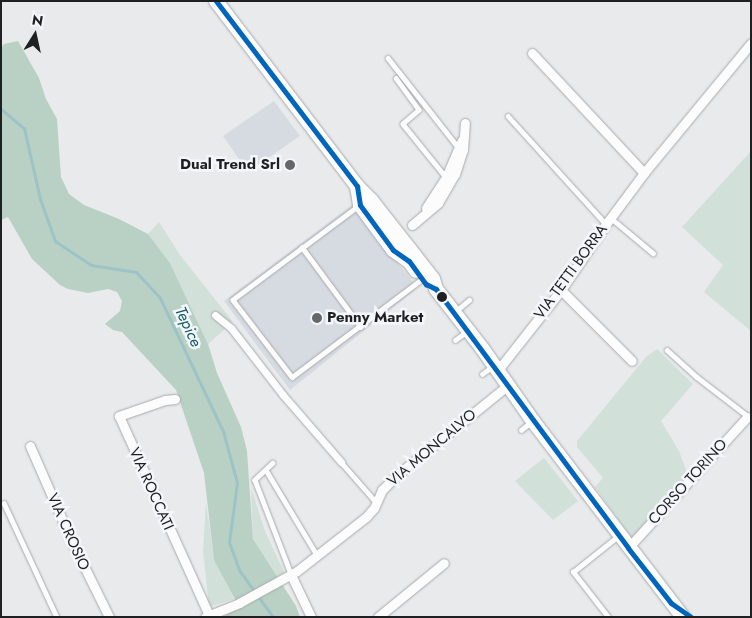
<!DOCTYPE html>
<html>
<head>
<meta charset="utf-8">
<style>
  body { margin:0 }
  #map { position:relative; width:752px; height:618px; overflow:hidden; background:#e8eaec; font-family:Jost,sans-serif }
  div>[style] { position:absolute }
  .built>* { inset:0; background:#d6dbe2 }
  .green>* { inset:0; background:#d1e0d9 }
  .forest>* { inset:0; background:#b9d1c4 }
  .stream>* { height:3px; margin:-1.5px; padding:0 1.5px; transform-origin:1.5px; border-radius:1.5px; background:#9dc3c6 }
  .roads { filter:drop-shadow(0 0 1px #a9aaac) drop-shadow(0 0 1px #a9aaac) }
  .service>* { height:4.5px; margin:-2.25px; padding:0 2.25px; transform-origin:2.25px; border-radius:2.25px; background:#fcfcfc }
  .pedestrian>* { height:7px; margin:-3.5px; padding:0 3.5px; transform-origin:3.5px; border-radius:3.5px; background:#fcfcfc }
  .minor>* { height:9px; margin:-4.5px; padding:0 4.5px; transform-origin:4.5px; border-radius:4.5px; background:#fcfcfc }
  .primary>* { height:14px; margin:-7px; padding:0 7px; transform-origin:7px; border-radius:7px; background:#fcfcfc }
  .bus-1>* { height:5px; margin:-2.5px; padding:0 2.5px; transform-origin:2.5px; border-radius:2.5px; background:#0065bd }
  .dots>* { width:14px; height:14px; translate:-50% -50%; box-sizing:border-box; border:2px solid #f3f6fb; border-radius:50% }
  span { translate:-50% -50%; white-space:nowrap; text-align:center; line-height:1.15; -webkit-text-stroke:5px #f3f6fb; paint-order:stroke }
  .poi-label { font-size:15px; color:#1f2022; font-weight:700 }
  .right { translate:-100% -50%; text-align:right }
  .left { translate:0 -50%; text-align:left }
  .street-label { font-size:15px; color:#1f2022 }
  .water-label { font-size:16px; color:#155e63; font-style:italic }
  .frame { position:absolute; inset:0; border:2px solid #1f2022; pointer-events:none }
  .north { position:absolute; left:10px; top:10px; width:50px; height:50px; -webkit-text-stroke:4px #f3f6fb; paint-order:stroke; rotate:10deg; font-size:14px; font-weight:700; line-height:20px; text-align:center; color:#1f2022 }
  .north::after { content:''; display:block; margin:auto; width:18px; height:22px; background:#1f2022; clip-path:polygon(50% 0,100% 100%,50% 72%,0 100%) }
</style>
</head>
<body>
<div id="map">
  <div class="built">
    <i style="clip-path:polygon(274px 101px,300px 136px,248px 172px,223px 136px)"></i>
    <i style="clip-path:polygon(352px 205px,413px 282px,415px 290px,290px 390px,224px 301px)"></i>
  </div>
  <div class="green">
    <i style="clip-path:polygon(751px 151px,751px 331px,704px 292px,723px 265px,682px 227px)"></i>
    <i style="clip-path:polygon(159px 222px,180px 255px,233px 322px,208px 344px,170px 263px,148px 234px)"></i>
    <i style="clip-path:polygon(657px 349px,693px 384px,661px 421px,679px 451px,686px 470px,679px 487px,632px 538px,595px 487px,603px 478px,577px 447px,577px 441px,646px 357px)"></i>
    <i style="clip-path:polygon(544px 458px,578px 501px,553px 520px,515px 481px)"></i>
    <i style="clip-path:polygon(251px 488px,265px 531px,285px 574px,278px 578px,253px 539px)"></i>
    <i style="clip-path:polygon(206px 503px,214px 558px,234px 599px,209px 607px,203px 551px)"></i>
  </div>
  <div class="forest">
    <i style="clip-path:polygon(18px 41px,39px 78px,46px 99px,57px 119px,61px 177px,69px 194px,84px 205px,119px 219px,148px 234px,170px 263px,208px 344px,217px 373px,241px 427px,247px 451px,253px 539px,296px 606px,300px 617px,223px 617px,239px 607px,214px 560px,204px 473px,176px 390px,122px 332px,113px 330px,105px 324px,120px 311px,122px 301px,117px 292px,108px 289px,88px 293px,68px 289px,60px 285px,32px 259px,8px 217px,1px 220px,1px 48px,4px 44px)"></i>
  </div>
  <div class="stream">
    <i style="left:1px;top:109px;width:30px;rotate:40deg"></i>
    <i style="left:24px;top:128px;width:73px;rotate:77.3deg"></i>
    <i style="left:40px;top:199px;width:45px;rotate:70.3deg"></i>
    <i style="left:55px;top:241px;width:43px;rotate:33.7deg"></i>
    <i style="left:91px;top:265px;width:46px;rotate:8.8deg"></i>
    <i style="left:136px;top:272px;width:35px;rotate:47deg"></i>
    <i style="left:160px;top:298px;width:147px;rotate:64.7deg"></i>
    <i style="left:223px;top:431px;width:54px;rotate:74.9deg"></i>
    <i style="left:237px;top:483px;width:60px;rotate:97.7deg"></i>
    <i style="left:229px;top:542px;width:30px;rotate:70deg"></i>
    <i style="left:239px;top:570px;width:58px;rotate:54.1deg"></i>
  </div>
  <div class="roads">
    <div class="service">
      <i style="left:388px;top:58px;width:113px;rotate:51.8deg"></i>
      <i style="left:396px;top:78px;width:39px;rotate:54deg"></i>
      <i style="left:419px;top:110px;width:21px;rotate:139deg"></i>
      <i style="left:403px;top:124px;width:67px;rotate:51.1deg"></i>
      <i style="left:508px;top:116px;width:146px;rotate:47.8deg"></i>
      <i style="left:359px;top:206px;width:157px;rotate:143.3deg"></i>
      <i style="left:233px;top:300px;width:97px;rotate:52.5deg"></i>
      <i style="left:292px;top:377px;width:163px;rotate:-37deg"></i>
      <i style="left:611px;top:218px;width:55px;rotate:39.8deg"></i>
      <i style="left:302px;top:247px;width:99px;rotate:53.6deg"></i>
      <i style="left:456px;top:311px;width:17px;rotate:-40deg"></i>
      <i style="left:455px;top:340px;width:14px;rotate:-36deg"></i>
      <i style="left:667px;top:350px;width:40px;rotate:42deg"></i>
      <i style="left:697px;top:377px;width:66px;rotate:37.6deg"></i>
      <i style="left:482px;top:374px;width:14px;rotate:-36deg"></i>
      <i style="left:521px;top:430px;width:13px;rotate:-39deg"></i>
      <i style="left:341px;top:462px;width:53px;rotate:48.8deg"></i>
      <i style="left:273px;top:463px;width:25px;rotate:137deg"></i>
      <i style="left:255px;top:480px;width:101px;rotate:69deg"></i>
      <i style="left:266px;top:470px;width:99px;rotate:59deg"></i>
      <i style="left:4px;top:503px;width:126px;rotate:65.1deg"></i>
      <i style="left:608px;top:617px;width:57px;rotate:-127.9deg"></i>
      <i style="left:573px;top:572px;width:56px;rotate:-38.5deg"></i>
    </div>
    <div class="pedestrian">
      <i style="left:215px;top:315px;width:21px;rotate:39deg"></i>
      <i style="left:231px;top:328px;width:85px;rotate:52.2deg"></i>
      <i style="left:283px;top:395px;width:89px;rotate:49.1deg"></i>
    </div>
    <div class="minor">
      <i style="left:532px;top:53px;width:164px;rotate:47deg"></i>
      <i style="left:426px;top:208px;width:37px;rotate:-57deg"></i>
      <i style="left:446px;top:177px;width:40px;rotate:-66.6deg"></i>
      <i style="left:412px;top:225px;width:34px;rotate:-40deg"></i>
      <i style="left:438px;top:203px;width:34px;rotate:-60deg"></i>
      <i style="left:455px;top:174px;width:25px;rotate:-72deg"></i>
      <i style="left:463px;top:150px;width:27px;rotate:-86deg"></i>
      <i style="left:561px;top:290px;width:100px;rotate:45deg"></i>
      <i style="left:498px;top:370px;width:102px;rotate:-51.8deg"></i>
      <i style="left:561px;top:290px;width:80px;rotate:-55.7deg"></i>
      <i style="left:606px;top:224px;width:64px;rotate:-53.3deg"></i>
      <i style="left:644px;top:173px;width:168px;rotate:-50.5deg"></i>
      <i style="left:175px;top:399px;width:10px;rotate:174deg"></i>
      <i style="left:165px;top:400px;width:49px;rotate:160.8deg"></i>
      <i style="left:119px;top:416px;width:218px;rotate:65.7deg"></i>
      <i style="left:30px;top:446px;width:105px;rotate:66.4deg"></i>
      <i style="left:72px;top:542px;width:84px;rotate:63.7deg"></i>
      <i style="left:628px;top:548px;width:177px;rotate:-47.7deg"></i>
      <i style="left:291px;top:575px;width:47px;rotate:64.5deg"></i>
      <i style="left:205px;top:617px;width:37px;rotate:-22deg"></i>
      <i style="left:239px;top:603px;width:66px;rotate:-28.9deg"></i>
      <i style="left:297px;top:571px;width:88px;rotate:-38deg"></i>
      <i style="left:366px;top:517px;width:12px;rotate:-48deg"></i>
      <i style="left:374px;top:508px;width:20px;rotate:-66deg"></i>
      <i style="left:382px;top:490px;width:21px;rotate:-45deg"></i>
      <i style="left:397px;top:475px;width:141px;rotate:-39deg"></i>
      <i style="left:378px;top:617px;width:85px;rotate:-39.3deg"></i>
    </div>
    <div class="primary">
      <i style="left:216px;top:1px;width:233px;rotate:52.7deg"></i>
      <i style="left:357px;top:186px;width:20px;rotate:45deg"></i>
      <i style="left:371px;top:200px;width:71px;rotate:51.8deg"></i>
      <i style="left:415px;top:256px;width:29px;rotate:52deg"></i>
      <i style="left:433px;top:279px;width:10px;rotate:73deg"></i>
      <i style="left:436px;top:289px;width:75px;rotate:52.1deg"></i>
      <i style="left:482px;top:348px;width:89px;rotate:55.1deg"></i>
      <i style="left:533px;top:421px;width:247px;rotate:52.6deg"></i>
      <i style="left:357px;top:186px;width:19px;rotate:81deg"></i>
      <i style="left:360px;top:205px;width:56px;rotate:53.7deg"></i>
      <i style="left:393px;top:250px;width:19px;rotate:35deg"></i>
      <i style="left:409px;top:261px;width:12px;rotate:55deg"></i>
    </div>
  </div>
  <div class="bus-1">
    <i style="left:216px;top:1px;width:233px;rotate:52.7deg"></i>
    <i style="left:357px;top:186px;width:19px;rotate:81deg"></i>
    <i style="left:360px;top:205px;width:56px;rotate:53.7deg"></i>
    <i style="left:393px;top:250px;width:19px;rotate:35deg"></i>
    <i style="left:409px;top:261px;width:29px;rotate:54deg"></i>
    <i style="left:426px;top:284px;width:11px;rotate:27deg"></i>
    <i style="left:436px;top:289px;width:322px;rotate:53.4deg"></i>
    <i style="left:628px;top:548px;width:70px;rotate:52deg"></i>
    <i style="left:671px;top:603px;width:24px;rotate:35deg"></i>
  </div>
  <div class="dots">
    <i style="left:290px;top:165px;background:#656769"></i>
    <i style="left:442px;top:297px;background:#1f2022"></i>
    <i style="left:317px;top:318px;background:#656769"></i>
  </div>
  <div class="poi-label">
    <span class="right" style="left:280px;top:165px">Dual Trend Srl</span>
    <span class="left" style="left:327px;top:318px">Penny Market</span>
  </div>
  <div class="street-label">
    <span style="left:571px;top:272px;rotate:-54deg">VIA TETTI BORRA</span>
    <span style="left:432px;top:448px;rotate:-40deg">VIA MONCALVO</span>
    <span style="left:688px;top:482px;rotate:-48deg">CORSO TORINO</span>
    <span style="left:151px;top:489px;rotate:66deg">VIA ROCCATI</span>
    <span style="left:68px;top:532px;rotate:66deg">VIA CROSIO</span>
  </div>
  <div class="water-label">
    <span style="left:188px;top:327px;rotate:65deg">Tepice</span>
  </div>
  <div class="frame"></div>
  <div class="north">N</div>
</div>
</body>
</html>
